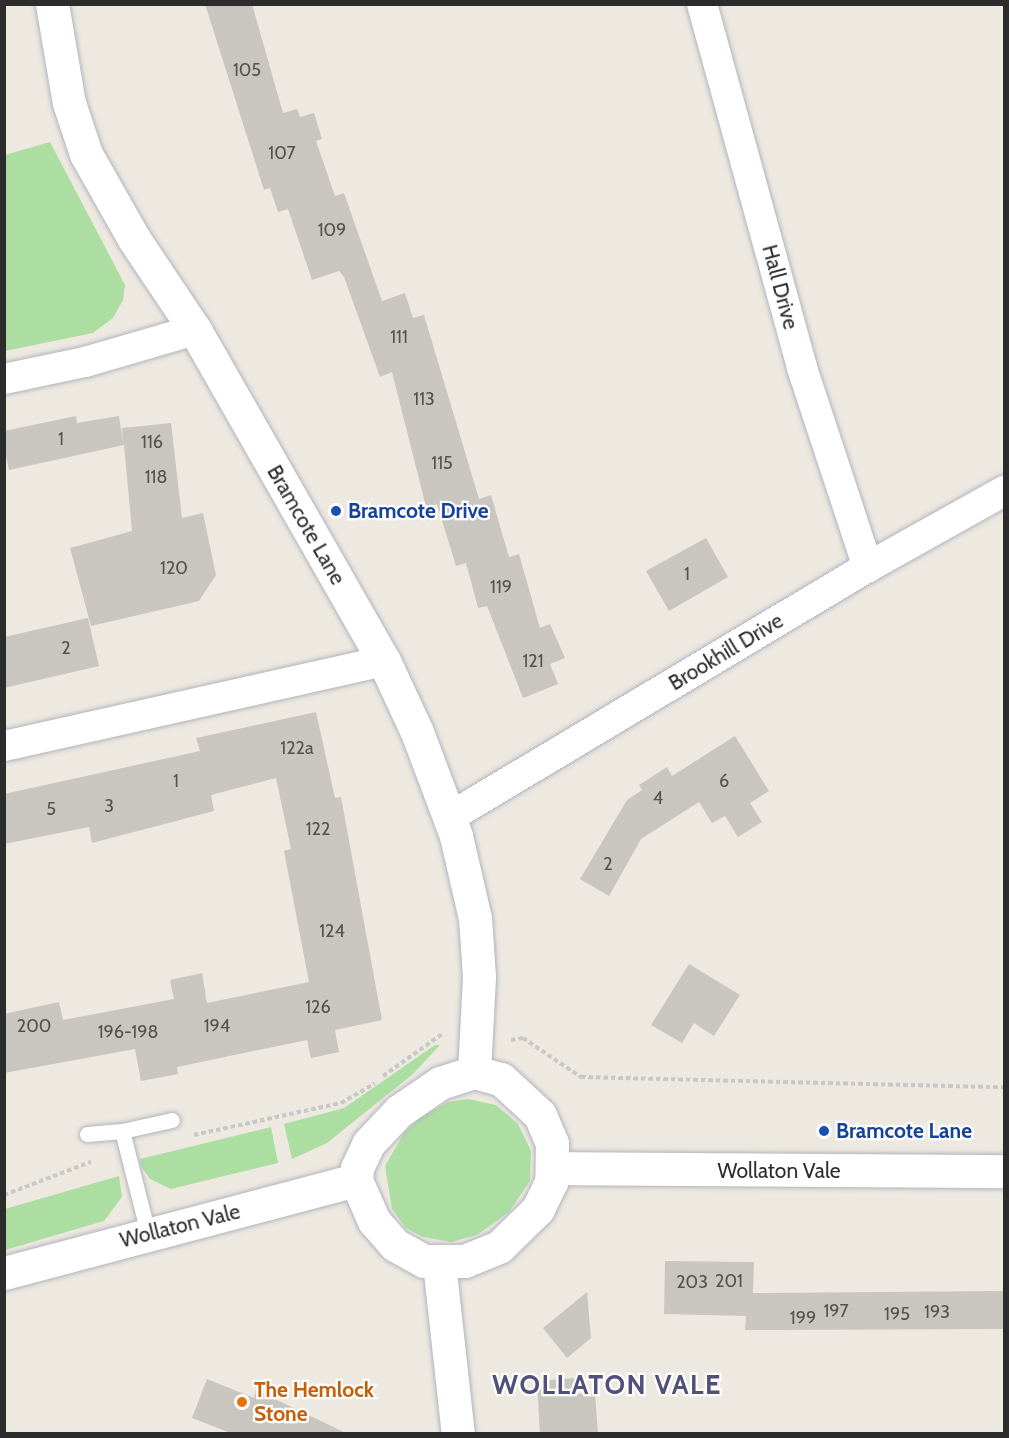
<!DOCTYPE html>
<html>
<head>
<meta charset="utf-8">
<style>
  body { margin:0 }
  #map { position:relative; width:1009px; height:1438px; overflow:hidden; background:#ede9e0; font-family:Cabin,sans-serif }
  div>[style] { position:absolute }
  .green>* { inset:0; background:#acdea1 }
  .building>* { inset:0; background:#c8c6bf }
  .path>* { height:4px; margin-top:-2px; transform-origin:0; background:repeating-linear-gradient(90deg,#c8c8c8 0 4.5px,transparent 0 7.5px) }
  .roads { filter:drop-shadow(0 0 2px #b3b3be) drop-shadow(0 0 2px #b3b3be) }
  .service>* { height:15px; margin:-7.5px; padding:0 7.5px; transform-origin:7.5px; border-radius:7.5px; background:#fff }
  .minor>* { height:30px; margin:-15px; padding:0 15px; transform-origin:15px; border-radius:15px; background:#fff }
  .tertiary>* { height:33px; margin:-16.5px; padding:0 16.5px; transform-origin:16.5px; border-radius:16.5px; background:#fff }
  .dots>* { width:16px; height:16px; translate:-50% -50%; box-sizing:border-box; border:3px solid #fff; border-radius:50% }
  span { translate:-50% -50%; white-space:nowrap; text-align:center; line-height:1.15; -webkit-text-stroke:4.5px #fff; paint-order:stroke }
  .number-label { font-size:18px; color:#535251 }
  .number-label span { -webkit-text-stroke-width:0 }
  .street-label { font-size:21px; color:#2c2c2c }
  .transit-label { font-size:21px; color:#164399; font-weight:700 }
  .left { translate:0 -50%; text-align:left }
  .food-label { font-size:21px; color:#c56008; font-weight:700 }
  .district-label { font-size:27px; color:#50507a; font-weight:700; letter-spacing:1.5px }
  .frame { position:absolute; inset:0; border:6px solid #2c2c2c; pointer-events:none }
</style>
</head>
<body>
<div id="map">
  <div class="green">
    <i style="clip-path:polygon(50px 142px,125px 285px,123px 300px,113px 318px,93px 333px,5px 351px,5px 155px)"></i>
    <i style="clip-path:polygon(435px 1045px,440px 1045px,413px 1074px,327px 1143px,292px 1159px,284px 1124px,344px 1108px)"></i>
    <i style="clip-path:polygon(468px 1099px,496px 1105px,518px 1124px,531px 1151px,530px 1181px,509px 1212px,477px 1235px,451px 1242px,423px 1237px,406px 1228px,392px 1209px,385px 1166px,404px 1133px,420px 1118px,448px 1102px)"></i>
    <i style="clip-path:polygon(271px 1127px,278px 1163px,171px 1189px,150px 1179px,141px 1166px,140px 1159px)"></i>
    <i style="clip-path:polygon(119px 1176px,122px 1197px,104px 1221px,5px 1250px,5px 1209px)"></i>
  </div>
  <div class="building">
    <i style="clip-path:polygon(205px 4px,252px 4px,283px 113px,297px 109px,300px 117px,314px 113px,322px 139px,316px 141px,335px 196px,344px 193px,382px 301px,405px 293px,413px 318px,424px 315px,479px 499px,491px 495px,509px 557px,519px 554px,540px 628px,550px 624px,565px 658px,550px 664px,558px 684px,523px 698px,487px 606px,478px 608px,466px 563px,456px 566px,437px 504px,426px 507px,392px 372px,380px 377px,344px 277px,339px 271px,312px 280px,288px 209px,278px 212px,270px 188px,264px 190px)"></i>
    <i style="clip-path:polygon(76px 416px,77px 423px,119px 416px,123px 442px,122px 428px,171px 423px,182px 518px,203px 513px,216px 575px,199px 601px,91px 626px,70px 548px,132px 531px,124px 445px,9px 470px,4px 447px,4px 431px)"></i>
    <i style="clip-path:polygon(706px 538px,728px 577px,669px 611px,646px 571px)"></i>
    <i style="clip-path:polygon(88px 618px,99px 666px,4px 688px,4px 637px)"></i>
    <i style="clip-path:polygon(316px 712px,335px 798px,341px 797px,382px 1020px,335px 1030px,339px 1052px,311px 1058px,307px 1040px,177px 1067px,178px 1074px,141px 1081px,135px 1049px,4px 1073px,4px 1014px,59px 1002px,63px 1020px,174px 999px,170px 980px,202px 973px,207px 1003px,309px 982px,284px 851px,291px 849px,276px 778px,211px 795px,214px 811px,92px 843px,89px 827px,4px 844px,4px 794px,200px 751px,196px 738px)"></i>
    <i style="clip-path:polygon(735px 736px,769px 791px,750px 803px,762px 822px,738px 837px,725px 816px,712px 823px,699px 802px,641px 839px,609px 896px,580px 879px,627px 800px,642px 790px,639px 785px,667px 767px,672px 776px)"></i>
    <i style="clip-path:polygon(689px 964px,740px 995px,714px 1036px,694px 1023px,682px 1043px,651px 1025px)"></i>
    <i style="clip-path:polygon(665px 1261px,754px 1262px,753px 1293px,1005px 1291px,1005px 1329px,745px 1330px,746px 1316px,664px 1314px)"></i>
    <i style="clip-path:polygon(587px 1292px,591px 1338px,567px 1358px,543px 1328px)"></i>
    <i style="clip-path:polygon(576px 1378px,577px 1394px,595px 1393px,598px 1434px,540px 1434px,537px 1381px)"></i>
    <i style="clip-path:polygon(207px 1379px,254px 1398px,256px 1390px,348px 1434px,233px 1434px,192px 1418px)"></i>
  </div>
  <div class="path">
    <i style="left:511px;top:1040px;width:12px;rotate:-9deg"></i>
    <i style="left:523px;top:1038px;width:70px;rotate:33.9deg"></i>
    <i style="left:581px;top:1077px;width:423px;rotate:1.4deg"></i>
    <i style="left:383px;top:1076px;width:72px;rotate:-35.4deg"></i>
    <i style="left:194px;top:1135px;width:150px;rotate:-12.3deg"></i>
    <i style="left:341px;top:1103px;width:39px;rotate:-30deg"></i>
    <i style="left:4px;top:1195px;width:93px;rotate:-20.8deg"></i>
  </div>
  <div class="roads">
    <div class="service">
      <i style="left:122px;top:1131px;width:105px;rotate:75.7deg"></i>
      <i style="left:87px;top:1134px;width:35px;rotate:-5deg"></i>
      <i style="left:122px;top:1131px;width:51px;rotate:-12.4deg"></i>
    </div>
    <div class="minor">
      <i style="left:702px;top:4px;width:377px;rotate:74.6deg"></i>
      <i style="left:802px;top:368px;width:210px;rotate:71.7deg"></i>
      <i style="left:4px;top:379px;width:83px;rotate:-11.9deg"></i>
      <i style="left:85px;top:362px;width:115px;rotate:-16.2deg"></i>
      <i style="left:4px;top:746px;width:389px;rotate:-12.6deg"></i>
      <i style="left:450px;top:817px;width:487px;rotate:-30.9deg"></i>
      <i style="left:868px;top:567px;width:156px;rotate:-29.2deg"></i>
    </div>
    <div class="tertiary">
      <i style="left:52px;top:4px;width:100px;rotate:80.3deg"></i>
      <i style="left:69px;top:103px;width:54px;rotate:71.6deg"></i>
      <i style="left:86px;top:154px;width:98px;rotate:60.5deg"></i>
      <i style="left:134px;top:239px;width:110px;rotate:56.2deg"></i>
      <i style="left:195px;top:330px;width:381px;rotate:60.3deg"></i>
      <i style="left:384px;top:661px;width:78px;rotate:65.1deg"></i>
      <i style="left:417px;top:732px;width:111px;rotate:69.4deg"></i>
      <i style="left:456px;top:836px;width:84px;rotate:77deg"></i>
      <i style="left:475px;top:918px;width:59px;rotate:86.1deg"></i>
      <i style="left:479px;top:977px;width:95px;rotate:93deg"></i>
      <i style="left:474px;top:1072px;width:28px;rotate:15deg"></i>
      <i style="left:501px;top:1079px;width:53px;rotate:42.7deg"></i>
      <i style="left:540px;top:1115px;width:30px;rotate:67deg"></i>
      <i style="left:552px;top:1143px;width:39px;rotate:91deg"></i>
      <i style="left:551px;top:1182px;width:30px;rotate:116deg"></i>
      <i style="left:538px;top:1209px;width:54px;rotate:135.7deg"></i>
      <i style="left:499px;top:1247px;width:37px;rotate:158deg"></i>
      <i style="left:465px;top:1261px;width:41px;rotate:180deg"></i>
      <i style="left:424px;top:1261px;width:33px;rotate:-151deg"></i>
      <i style="left:395px;top:1245px;width:32px;rotate:-131deg"></i>
      <i style="left:374px;top:1221px;width:45px;rotate:-113.7deg"></i>
      <i style="left:356px;top:1180px;width:12px;rotate:-85deg"></i>
      <i style="left:357px;top:1168px;width:26px;rotate:-65deg"></i>
      <i style="left:368px;top:1144px;width:45px;rotate:-46.8deg"></i>
      <i style="left:399px;top:1111px;width:50px;rotate:-34.3deg"></i>
      <i style="left:440px;top:1083px;width:36px;rotate:-18deg"></i>
      <i style="left:553px;top:1168px;width:451px;rotate:0.4deg"></i>
      <i style="left:439px;top:1263px;width:172px;rotate:83.7deg"></i>
      <i style="left:4px;top:1273px;width:364px;rotate:-14.8deg"></i>
    </div>
  </div>
  <div class="dots">
    <i style="left:336px;top:511px;background:#1a4fb4"></i>
    <i style="left:824px;top:1131px;background:#1a4fb4"></i>
    <i style="left:242px;top:1402px;background:#e8710a"></i>
  </div>
  <div class="number-label">
    <span style="left:247px;top:70px">105</span>
    <span style="left:282px;top:153px">107</span>
    <span style="left:332px;top:230px">109</span>
    <span style="left:399px;top:337px">111</span>
    <span style="left:424px;top:399px">113</span>
    <span style="left:61px;top:439px">1</span>
    <span style="left:152px;top:442px">116</span>
    <span style="left:442px;top:463px">115</span>
    <span style="left:156px;top:477px">118</span>
    <span style="left:174px;top:568px">120</span>
    <span style="left:687px;top:574px">1</span>
    <span style="left:501px;top:587px">119</span>
    <span style="left:66px;top:648px">2</span>
    <span style="left:533px;top:661px">121</span>
    <span style="left:297px;top:748px">122a</span>
    <span style="left:176px;top:781px">1</span>
    <span style="left:724px;top:781px">6</span>
    <span style="left:658px;top:798px">4</span>
    <span style="left:109px;top:806px">3</span>
    <span style="left:51px;top:809px">5</span>
    <span style="left:318px;top:829px">122</span>
    <span style="left:608px;top:864px">2</span>
    <span style="left:332px;top:931px">124</span>
    <span style="left:318px;top:1007px">126</span>
    <span style="left:34px;top:1026px">200</span>
    <span style="left:217px;top:1026px">194</span>
    <span style="left:128px;top:1032px">196-198</span>
    <span style="left:729px;top:1281px">201</span>
    <span style="left:692px;top:1282px">203</span>
    <span style="left:836px;top:1311px">197</span>
    <span style="left:937px;top:1312px">193</span>
    <span style="left:897px;top:1314px">195</span>
    <span style="left:803px;top:1318px">199</span>
  </div>
  <div class="street-label">
    <span style="left:780px;top:287px;rotate:75deg">Hall Drive</span>
    <span style="left:306px;top:525px;rotate:60deg">Bramcote Lane</span>
    <span style="left:726px;top:652px;rotate:-31deg">Brookhill Drive</span>
    <span style="left:779px;top:1171px">Wollaton Vale</span>
    <span style="left:180px;top:1226px;rotate:-14deg">Wollaton Vale</span>
  </div>
  <div class="transit-label">
    <span class="left" style="left:348px;top:511px">Bramcote Drive</span>
    <span class="left" style="left:836px;top:1131px">Bramcote Lane</span>
  </div>
  <div class="food-label">
    <span class="left" style="left:254px;top:1402px">The Hemlock<br>Stone</span>
  </div>
  <div class="district-label">
    <span style="left:607px;top:1385px">WOLLATON VALE</span>
  </div>
  <div class="frame"></div>
</div>
</body>
</html>
